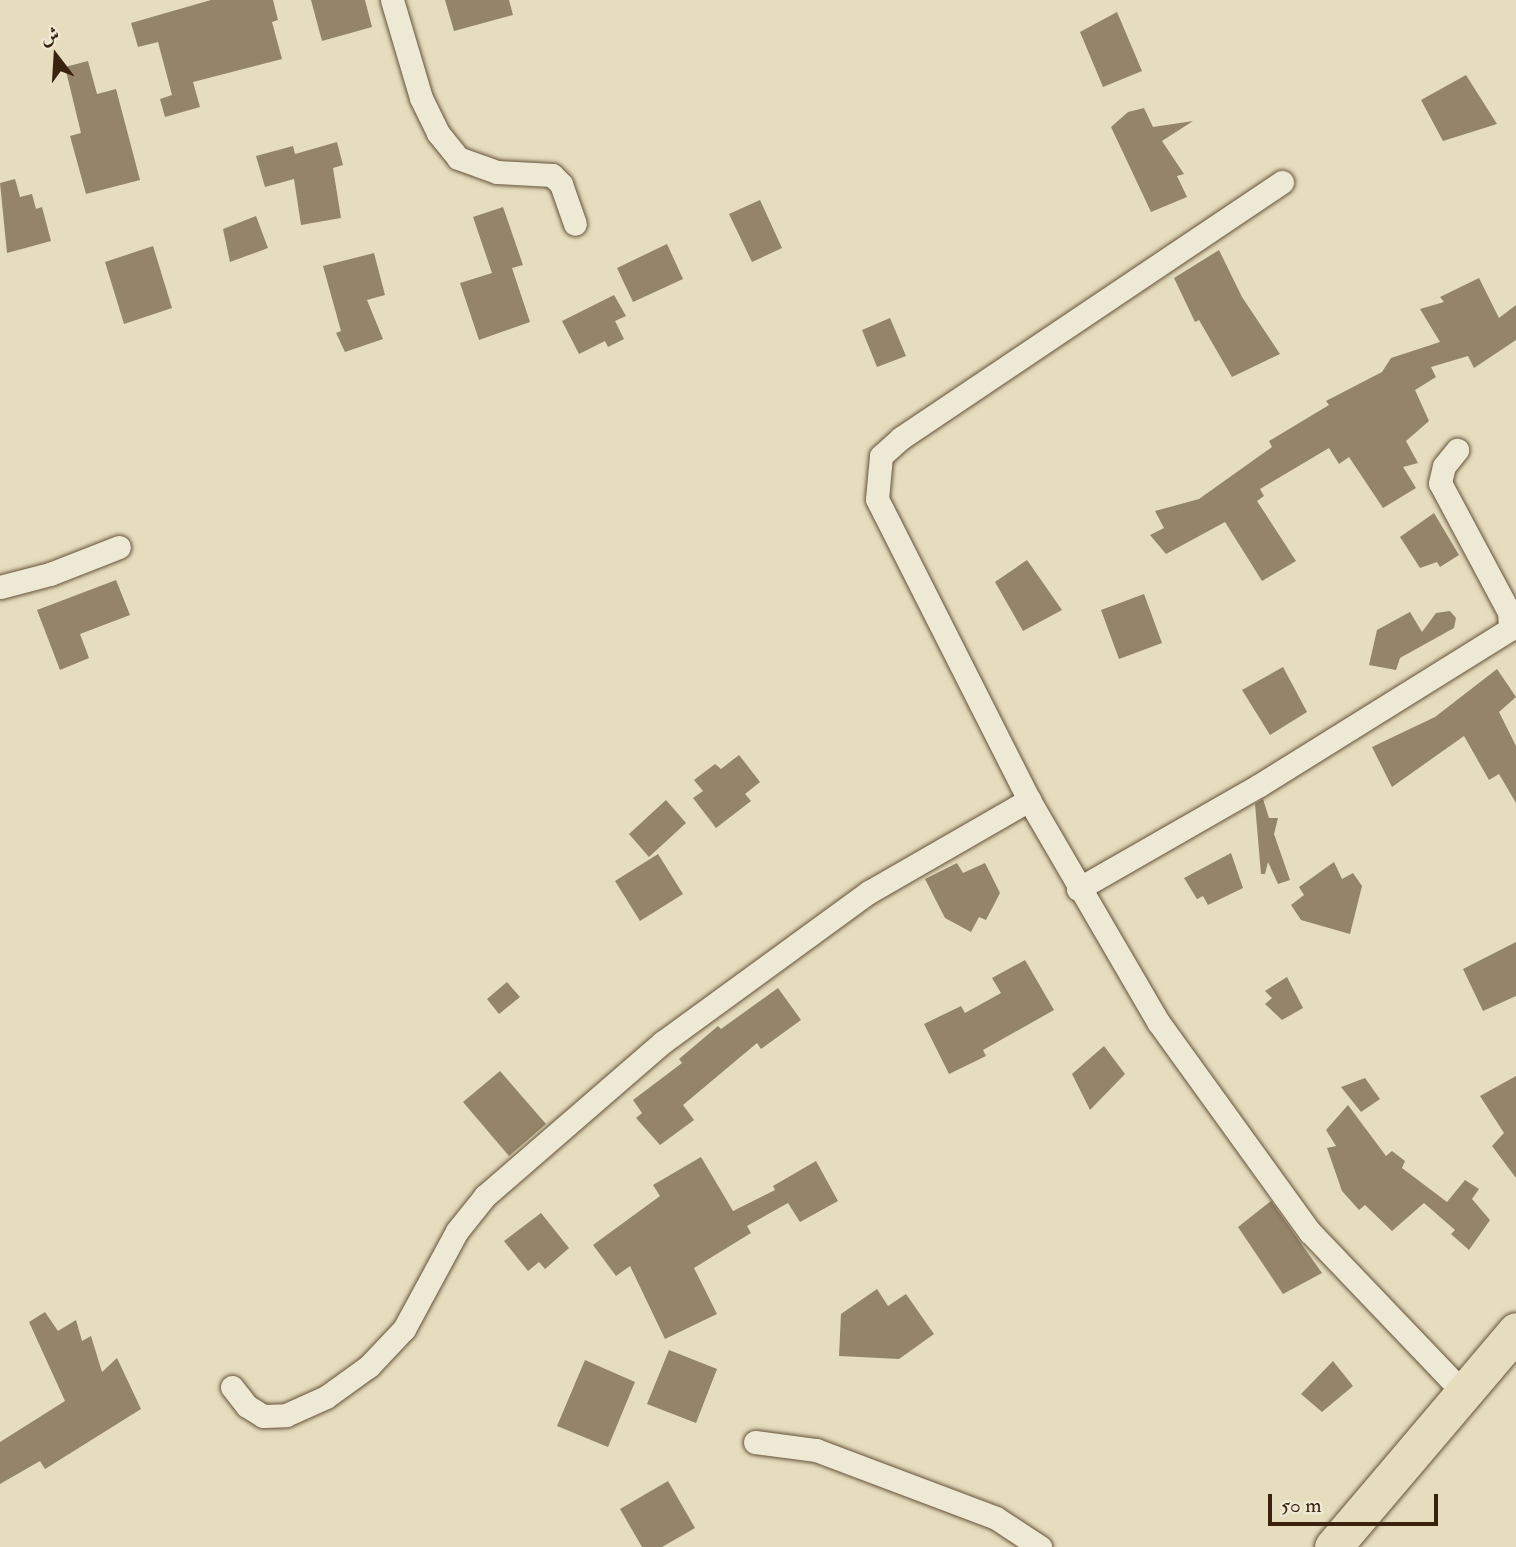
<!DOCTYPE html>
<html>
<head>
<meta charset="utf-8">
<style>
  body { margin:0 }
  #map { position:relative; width:1516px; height:1547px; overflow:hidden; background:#e5ddbe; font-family:"IM FELL Double Pica",Amiri,serif }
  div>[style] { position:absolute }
  .building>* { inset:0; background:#93846a }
  .roads { filter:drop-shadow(0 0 2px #65523a) drop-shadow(0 0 2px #65523a) }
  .minor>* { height:23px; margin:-11.5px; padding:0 11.5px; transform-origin:11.5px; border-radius:11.5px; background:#eee9d5 }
  .primary>* { height:37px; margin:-18.5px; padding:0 18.5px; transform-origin:18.5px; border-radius:18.5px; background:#e5ddbe }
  span { translate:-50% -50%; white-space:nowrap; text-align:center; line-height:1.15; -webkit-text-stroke:6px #eee9d5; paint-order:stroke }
  .north { position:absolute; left:21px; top:21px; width:70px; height:70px; -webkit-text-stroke:5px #eee9d5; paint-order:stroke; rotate:343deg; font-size:19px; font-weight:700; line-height:28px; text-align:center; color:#3a230e }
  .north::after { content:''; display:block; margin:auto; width:24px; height:32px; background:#3a230e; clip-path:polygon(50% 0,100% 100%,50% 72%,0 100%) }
  .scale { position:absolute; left:1268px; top:1494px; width:170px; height:32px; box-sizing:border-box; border:4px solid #3a230e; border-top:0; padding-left:9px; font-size:21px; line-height:24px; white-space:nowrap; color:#3a230e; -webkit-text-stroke:5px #eee9d5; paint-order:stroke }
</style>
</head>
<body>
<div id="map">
  <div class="building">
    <i style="clip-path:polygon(211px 0,273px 0,278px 20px,272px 22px,282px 59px,193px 82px,200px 107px,165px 117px,160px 99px,172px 95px,158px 42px,138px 47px,131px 23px)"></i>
    <i style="clip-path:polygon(311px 0,365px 0,372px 27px,322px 41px)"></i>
    <i style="clip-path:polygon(445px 0,509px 0,513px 15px,454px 31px)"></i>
    <i style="clip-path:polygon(1117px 12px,1142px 71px,1103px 87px,1080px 32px)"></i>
    <i style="clip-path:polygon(88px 61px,97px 94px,116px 89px,140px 180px,86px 194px,70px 136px,81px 133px,65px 67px)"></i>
    <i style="clip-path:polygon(1466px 75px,1497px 124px,1443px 141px,1421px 100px)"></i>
    <i style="clip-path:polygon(1144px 108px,1153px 127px,1193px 121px,1162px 141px,1184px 174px,1177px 176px,1187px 197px,1151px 212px,1111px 127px,1128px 112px)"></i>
    <i style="clip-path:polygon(337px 142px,343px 165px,333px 168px,341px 218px,301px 225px,294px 179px,265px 187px,256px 156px,293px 146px,295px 154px)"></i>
    <i style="clip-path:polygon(15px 179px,20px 197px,32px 194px,36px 209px,42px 207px,51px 241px,7px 253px,0 183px)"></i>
    <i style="clip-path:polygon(760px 200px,782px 248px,752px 262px,729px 214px)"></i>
    <i style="clip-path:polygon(503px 207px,523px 265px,512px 268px,530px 322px,479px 340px,460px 283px,492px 273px,473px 217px)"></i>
    <i style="clip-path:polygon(256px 216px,268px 248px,230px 262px,223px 229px)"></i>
    <i style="clip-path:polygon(667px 244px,683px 279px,633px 302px,617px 268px)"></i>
    <i style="clip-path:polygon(153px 246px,172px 308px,124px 324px,105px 262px)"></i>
    <i style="clip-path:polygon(1219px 250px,1242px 297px,1280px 354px,1232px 377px,1199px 320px,1195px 322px,1174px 278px)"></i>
    <i style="clip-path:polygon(374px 253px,385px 295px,367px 300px,383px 339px,345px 352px,336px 333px,341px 331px,323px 266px)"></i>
    <i style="clip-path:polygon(1479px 278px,1499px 318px,1516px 305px,1516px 340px,1474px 368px,1468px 356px,1431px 367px,1436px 377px,1415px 390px,1429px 421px,1406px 441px,1418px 463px,1403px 467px,1416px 488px,1383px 508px,1349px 457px,1339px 464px,1329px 448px,1260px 489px,1264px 496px,1257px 501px,1296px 561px,1262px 581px,1225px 522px,1166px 554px,1150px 535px,1164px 528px,1155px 511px,1199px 499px,1272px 447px,1269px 441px,1329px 405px,1326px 401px,1382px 372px,1391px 358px,1440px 342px,1420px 309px,1444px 302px,1440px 297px)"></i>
    <i style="clip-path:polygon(614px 295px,626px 316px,615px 321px,624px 339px,608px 347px,605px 341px,579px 354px,562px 321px)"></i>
    <i style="clip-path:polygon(890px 318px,906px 356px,877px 367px,862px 330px)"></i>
    <i style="clip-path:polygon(1434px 513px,1459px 555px,1440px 567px,1437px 562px,1420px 568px,1400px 537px)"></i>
    <i style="clip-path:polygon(1027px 560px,1062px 610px,1023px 631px,995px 582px)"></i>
    <i style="clip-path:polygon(116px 580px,130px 615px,80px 634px,89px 658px,60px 670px,37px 610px)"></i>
    <i style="clip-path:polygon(1144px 594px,1162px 643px,1119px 659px,1101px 610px)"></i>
    <i style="clip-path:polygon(1450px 611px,1456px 618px,1454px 628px,1400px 658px,1396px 670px,1369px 665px,1377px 630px,1410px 612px,1422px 632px,1436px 613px)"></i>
    <i style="clip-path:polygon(1283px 667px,1307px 712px,1270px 735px,1242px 690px)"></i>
    <i style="clip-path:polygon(1497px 669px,1516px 697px,1499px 712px,1516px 746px,1516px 803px,1499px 774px,1489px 780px,1464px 736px,1392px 787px,1372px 747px,1435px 717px)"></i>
    <i style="clip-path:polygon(739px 755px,760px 782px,745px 794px,751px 801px,716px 828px,693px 798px,703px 791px,694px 780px,715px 764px,721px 769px)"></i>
    <i style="clip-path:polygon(1263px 799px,1269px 818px,1278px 818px,1274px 834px,1290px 880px,1278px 884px,1268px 862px,1265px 874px,1261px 874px,1255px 804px)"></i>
    <i style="clip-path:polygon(666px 800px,686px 823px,649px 857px,629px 834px)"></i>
    <i style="clip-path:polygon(1231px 853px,1243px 888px,1208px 905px,1203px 896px,1197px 899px,1184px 878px)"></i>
    <i style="clip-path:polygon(658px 854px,683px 894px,640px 921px,615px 881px)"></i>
    <i style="clip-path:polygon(1334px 862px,1342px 879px,1353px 873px,1362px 886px,1350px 934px,1301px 920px,1291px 905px,1304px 895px,1299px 887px)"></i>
    <i style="clip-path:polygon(957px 863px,963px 873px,985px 863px,1000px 893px,986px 920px,979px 917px,971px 932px,945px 918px,925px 879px)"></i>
    <i style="clip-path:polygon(1516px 942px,1516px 996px,1483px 1011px,1463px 969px)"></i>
    <i style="clip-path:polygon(1025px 960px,1054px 1010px,983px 1050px,986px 1056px,949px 1074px,924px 1024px,961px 1006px,965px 1013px,1001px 993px,992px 978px)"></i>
    <i style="clip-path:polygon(1287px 977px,1303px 1008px,1282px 1020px,1265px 1004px,1272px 998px,1265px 991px)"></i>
    <i style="clip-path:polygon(507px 982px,520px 997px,499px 1014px,487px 999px)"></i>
    <i style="clip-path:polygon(778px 988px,801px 1020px,761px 1049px,757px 1043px,683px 1105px,694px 1120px,660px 1145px,636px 1118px,642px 1113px,633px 1100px,682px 1063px,679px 1059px,718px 1026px,721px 1029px)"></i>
    <i style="clip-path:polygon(1104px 1046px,1125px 1074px,1090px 1110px,1072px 1074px)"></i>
    <i style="clip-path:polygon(500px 1071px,546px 1124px,509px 1156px,463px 1102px)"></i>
    <i style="clip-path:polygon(1516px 1076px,1516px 1178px,1492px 1146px,1504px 1133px,1480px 1096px)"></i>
    <i style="clip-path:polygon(1365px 1078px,1380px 1099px,1361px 1112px,1341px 1087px)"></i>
    <i style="clip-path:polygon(1348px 1105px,1386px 1156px,1392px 1151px,1405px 1161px,1402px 1168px,1447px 1202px,1465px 1180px,1479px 1189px,1472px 1199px,1490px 1220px,1469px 1250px,1451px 1234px,1455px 1230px,1424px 1203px,1392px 1231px,1365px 1205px,1359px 1210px,1342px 1191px,1327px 1148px,1336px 1146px,1326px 1130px)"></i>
    <i style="clip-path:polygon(701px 1157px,733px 1211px,775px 1190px,773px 1186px,816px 1161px,838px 1201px,800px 1222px,788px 1203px,747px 1226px,751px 1233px,694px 1268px,717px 1314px,665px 1339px,630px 1266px,616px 1276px,593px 1245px,660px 1196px,653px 1185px)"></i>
    <i style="clip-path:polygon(1271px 1201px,1322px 1273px,1283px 1294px,1238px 1227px)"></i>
    <i style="clip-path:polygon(541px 1213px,569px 1248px,545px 1269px,539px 1262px,528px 1271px,504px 1241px)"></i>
    <i style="clip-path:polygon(877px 1289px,888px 1306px,906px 1294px,934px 1334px,899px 1359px,839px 1356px,841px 1314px)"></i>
    <i style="clip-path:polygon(45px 1312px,58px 1331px,76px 1320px,82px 1341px,91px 1336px,102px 1372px,117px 1358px,141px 1409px,45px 1469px,40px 1461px,0 1484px,0 1442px,65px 1401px,29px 1322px)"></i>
    <i style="clip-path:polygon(669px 1350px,717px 1369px,696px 1423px,647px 1404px)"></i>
    <i style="clip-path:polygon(585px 1360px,635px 1382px,608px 1447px,557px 1426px)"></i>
    <i style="clip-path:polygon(1333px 1361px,1353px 1386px,1322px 1412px,1301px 1394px)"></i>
    <i style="clip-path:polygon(668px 1481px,695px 1528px,662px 1547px,642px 1547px,620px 1509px)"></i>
  </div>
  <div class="roads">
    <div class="minor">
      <i style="left:392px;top:0;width:102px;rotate:73.5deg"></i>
      <i style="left:421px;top:98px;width:39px;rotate:64deg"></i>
      <i style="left:438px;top:133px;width:32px;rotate:51deg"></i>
      <i style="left:458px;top:158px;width:41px;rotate:19.7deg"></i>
      <i style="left:497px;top:172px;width:55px;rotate:3.1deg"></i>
      <i style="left:552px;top:175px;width:13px;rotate:45deg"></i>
      <i style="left:561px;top:184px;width:42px;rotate:70.7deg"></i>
      <i style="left:1282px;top:182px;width:459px;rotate:146.1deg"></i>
      <i style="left:901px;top:438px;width:27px;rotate:138deg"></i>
      <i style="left:881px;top:456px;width:43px;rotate:95.3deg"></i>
      <i style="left:877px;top:499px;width:337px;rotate:63.2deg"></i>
      <i style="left:1029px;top:800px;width:258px;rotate:59.8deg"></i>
      <i style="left:1159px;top:1023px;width:258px;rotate:54.2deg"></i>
      <i style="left:1310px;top:1232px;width:224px;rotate:46.3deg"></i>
      <i style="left:0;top:587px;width:52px;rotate:-14.6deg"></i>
      <i style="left:50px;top:574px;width:74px;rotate:-21.4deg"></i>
      <i style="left:1078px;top:889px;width:207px;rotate:-29.8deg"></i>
      <i style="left:1258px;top:786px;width:297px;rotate:-31.9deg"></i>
      <i style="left:1510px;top:629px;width:17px;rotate:-93deg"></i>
      <i style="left:1509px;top:612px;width:146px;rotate:-118.1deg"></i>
      <i style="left:1440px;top:483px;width:17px;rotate:-77deg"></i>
      <i style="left:1444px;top:466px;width:21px;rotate:-51deg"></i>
      <i style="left:232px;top:1387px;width:24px;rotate:52deg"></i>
      <i style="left:247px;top:1406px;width:19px;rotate:32deg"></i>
      <i style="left:263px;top:1416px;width:23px;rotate:-2deg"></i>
      <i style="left:286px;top:1415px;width:44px;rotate:-24.2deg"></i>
      <i style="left:326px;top:1397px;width:53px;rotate:-35.8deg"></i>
      <i style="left:369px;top:1366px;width:51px;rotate:-46.6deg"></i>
      <i style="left:404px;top:1329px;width:111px;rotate:-61.6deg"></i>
      <i style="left:457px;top:1231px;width:45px;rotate:-51.3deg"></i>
      <i style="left:485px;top:1196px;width:235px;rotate:-40.9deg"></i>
      <i style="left:663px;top:1042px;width:255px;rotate:-36.1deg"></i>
      <i style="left:869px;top:892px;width:185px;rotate:-29.9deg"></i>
      <i style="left:755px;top:1442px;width:62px;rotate:7.5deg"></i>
      <i style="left:816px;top:1450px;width:192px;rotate:20.7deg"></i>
      <i style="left:996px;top:1518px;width:53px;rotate:33.4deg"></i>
    </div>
    <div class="primary">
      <i style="left:1333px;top:1547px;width:283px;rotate:-49.7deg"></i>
    </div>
  </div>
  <div class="north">ش</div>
  <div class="scale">50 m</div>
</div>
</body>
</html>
